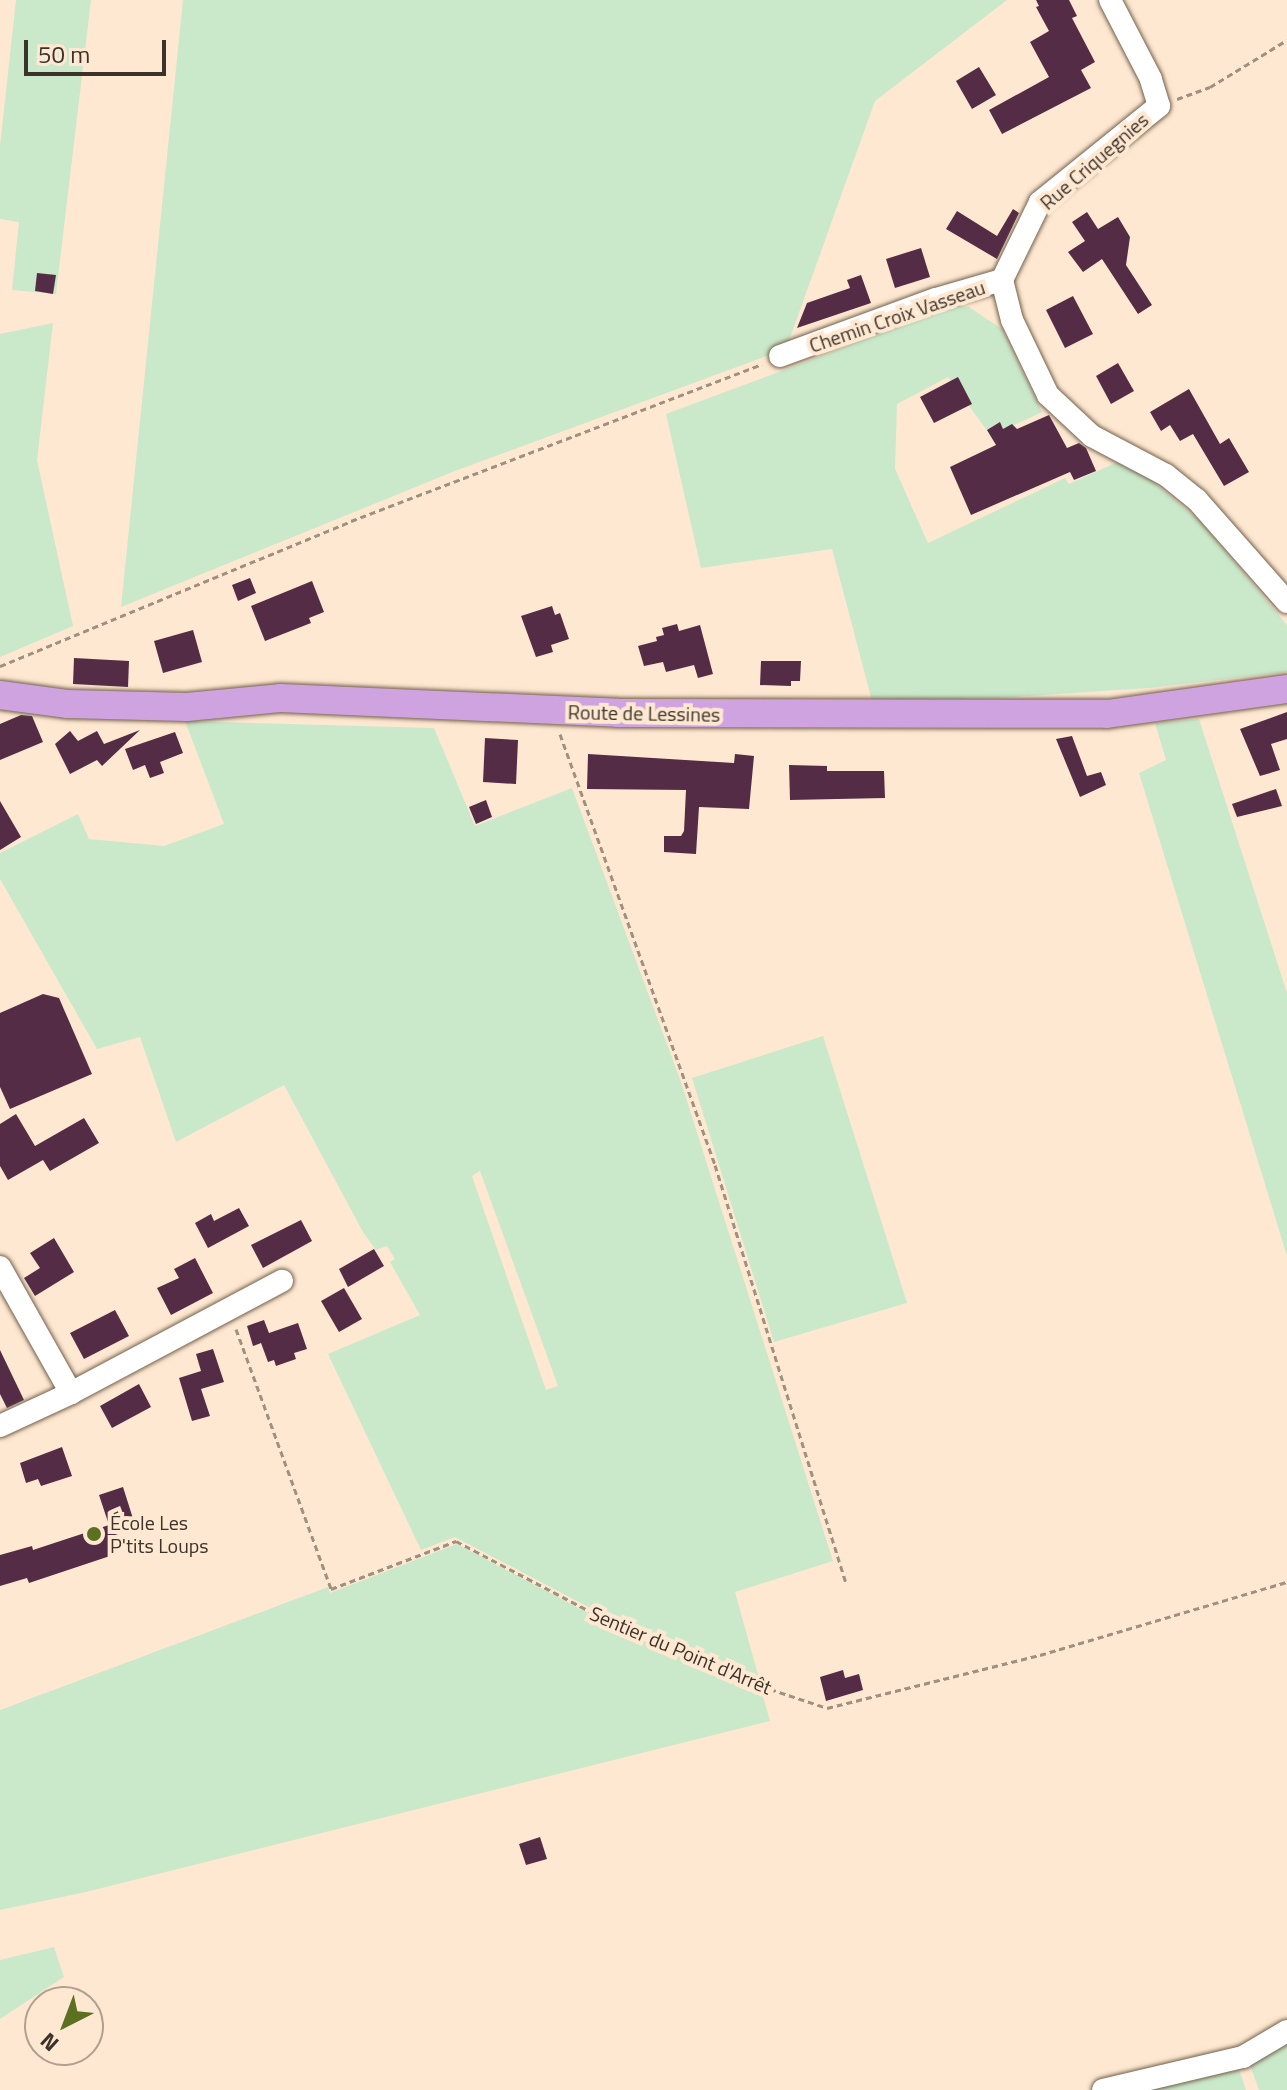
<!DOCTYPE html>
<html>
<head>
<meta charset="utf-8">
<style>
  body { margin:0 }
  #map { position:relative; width:1287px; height:2090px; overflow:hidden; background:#fee8d1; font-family:"Titillium Web",sans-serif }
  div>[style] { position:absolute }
  .green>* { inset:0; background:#cae9ca }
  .building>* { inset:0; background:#542c45 }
  .path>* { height:3px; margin-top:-1.5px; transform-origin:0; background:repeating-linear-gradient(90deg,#9f9080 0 6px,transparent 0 10px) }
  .roads { filter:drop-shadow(0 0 2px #73604c) drop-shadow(0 0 2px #73604c) }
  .minor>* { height:22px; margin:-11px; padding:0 11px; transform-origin:11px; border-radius:11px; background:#fff }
  .major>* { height:28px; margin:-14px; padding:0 14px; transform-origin:14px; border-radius:14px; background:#cea3df }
  .dots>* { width:22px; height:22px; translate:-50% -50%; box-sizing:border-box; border:4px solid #fee8d1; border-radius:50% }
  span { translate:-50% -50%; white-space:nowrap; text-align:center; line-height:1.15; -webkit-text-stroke:8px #fee8d1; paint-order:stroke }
  .street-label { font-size:20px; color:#3b332a }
  .poi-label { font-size:20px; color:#3b332a }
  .left { translate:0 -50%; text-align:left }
  .north { position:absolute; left:24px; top:1986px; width:80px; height:80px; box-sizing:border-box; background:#fee8d1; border:2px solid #b0a08e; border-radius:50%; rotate:222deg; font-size:22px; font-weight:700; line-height:32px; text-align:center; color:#3b332a }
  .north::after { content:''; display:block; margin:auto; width:28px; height:36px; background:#5b7020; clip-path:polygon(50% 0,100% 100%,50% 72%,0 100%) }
  .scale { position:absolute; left:24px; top:40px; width:142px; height:36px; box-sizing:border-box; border:4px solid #3b332a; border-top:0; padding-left:10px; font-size:24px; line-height:28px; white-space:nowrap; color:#3b332a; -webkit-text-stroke:6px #fee8d1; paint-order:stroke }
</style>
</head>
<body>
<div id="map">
  <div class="green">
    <i style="clip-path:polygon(16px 0,91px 0,56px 294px,12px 290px,19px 222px,0 219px,0 146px)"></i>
    <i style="clip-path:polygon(183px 0,1007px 0,875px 101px,786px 349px,455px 471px,121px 607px)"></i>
    <i style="clip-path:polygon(948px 305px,969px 307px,1002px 329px,1042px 412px,991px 436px,948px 377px,897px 404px,895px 469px,928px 543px,1065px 478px,1069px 484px,1120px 461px,1149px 478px,1200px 521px,1287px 625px,1287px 672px,1149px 688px,998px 698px,872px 701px,832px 549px,701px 568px,666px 414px,923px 318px,922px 312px)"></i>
    <i style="clip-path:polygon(53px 323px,37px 460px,73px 626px,0 657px,0 334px)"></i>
    <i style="clip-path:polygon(1199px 719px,1287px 993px,1287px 1256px,1139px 773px,1166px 760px,1155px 723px)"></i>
    <i style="clip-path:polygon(evenodd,185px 721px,434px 728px,475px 826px,572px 788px,681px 1082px,833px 1561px,735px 1592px,760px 1682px,632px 1630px,455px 1537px,421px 1550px,328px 1354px,420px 1315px,390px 1262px,395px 1259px,387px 1246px,376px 1250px,363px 1232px,284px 1085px,176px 1142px,140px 1037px,97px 1049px,0 879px,0 853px,78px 814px,89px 839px,164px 846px,224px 824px,185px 721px,480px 1171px,558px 1386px,546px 1390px,472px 1176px,480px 1171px)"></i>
    <i style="clip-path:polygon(823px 1036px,907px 1303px,774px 1342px,692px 1078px)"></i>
    <i style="clip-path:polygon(457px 1544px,630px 1635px,761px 1689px,770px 1721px,86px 1892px,0 1910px,0 1710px,328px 1587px,330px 1593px)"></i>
    <i style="clip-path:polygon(54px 1947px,64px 1977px,0 2019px,0 1960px)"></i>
    <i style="clip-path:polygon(1287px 2040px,1287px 2090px,1259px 2090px,1250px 2065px)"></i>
    <i style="clip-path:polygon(1239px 2069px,1246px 2090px,1140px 2090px)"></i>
  </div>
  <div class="building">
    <i style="clip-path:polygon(1036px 0,1069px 0,1077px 16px,1072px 18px,1095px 62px,1081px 70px,1091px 88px,1002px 134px,989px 110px,1049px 77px,1030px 42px,1049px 31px,1036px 7px,1039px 6px)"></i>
    <i style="clip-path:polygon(979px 67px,996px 95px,972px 109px,956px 81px)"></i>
    <i style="clip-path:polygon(1013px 209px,1019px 213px,997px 259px,946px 229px,957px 211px,997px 236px)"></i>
    <i style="clip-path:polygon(1087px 212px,1098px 229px,1118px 217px,1130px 237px,1126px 265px,1152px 305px,1138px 314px,1102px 259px,1083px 272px,1068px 252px,1085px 241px,1072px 222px)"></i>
    <i style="clip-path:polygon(921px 248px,930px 277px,895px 288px,886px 259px)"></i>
    <i style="clip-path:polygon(37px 273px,56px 275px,53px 294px,35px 291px)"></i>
    <i style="clip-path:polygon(861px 275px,871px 303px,797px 328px,807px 303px,850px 288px,847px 280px)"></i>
    <i style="clip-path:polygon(1073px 296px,1093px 334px,1065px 348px,1046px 310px)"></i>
    <i style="clip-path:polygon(1118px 363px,1134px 391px,1111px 404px,1096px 376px)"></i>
    <i style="clip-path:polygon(958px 377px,972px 404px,934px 423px,920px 397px)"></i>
    <i style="clip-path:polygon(1189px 389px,1220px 444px,1229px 438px,1249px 472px,1224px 486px,1193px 434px,1180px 441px,1170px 425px,1161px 431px,1150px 412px)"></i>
    <i style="clip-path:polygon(1049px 415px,1067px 448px,1079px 443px,1086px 448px,1096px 471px,1074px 480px,1070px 472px,971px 515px,950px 467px,996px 445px,987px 430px,1000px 422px,1003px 429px,1012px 424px,1017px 429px)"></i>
    <i style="clip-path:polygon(250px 578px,256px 593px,238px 601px,232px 585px)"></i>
    <i style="clip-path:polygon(312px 581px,324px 612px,309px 618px,311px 623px,265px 641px,251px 606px)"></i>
    <i style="clip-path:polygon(552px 606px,555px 615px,560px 613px,569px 639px,551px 645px,553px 652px,536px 657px,521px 616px)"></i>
    <i style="clip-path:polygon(677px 624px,679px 631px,700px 625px,713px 674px,698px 678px,694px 665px,666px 672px,663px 662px,644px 666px,638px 646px,657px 641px,656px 637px,664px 635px,662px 628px)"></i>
    <i style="clip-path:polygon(193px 630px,202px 662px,163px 673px,154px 641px)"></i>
    <i style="clip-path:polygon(74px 658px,129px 661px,128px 687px,73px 684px)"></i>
    <i style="clip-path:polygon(761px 661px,801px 661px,800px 681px,791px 681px,791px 686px,760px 685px)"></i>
    <i style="clip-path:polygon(1287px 712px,1287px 739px,1271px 744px,1280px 770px,1260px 776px,1240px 729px)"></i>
    <i style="clip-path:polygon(21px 715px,32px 716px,43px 742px,0 760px,0 724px)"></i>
    <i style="clip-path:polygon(140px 730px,102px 766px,97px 760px,70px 774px,55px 744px,70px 731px,78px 741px,97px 731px,104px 744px)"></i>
    <i style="clip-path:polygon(175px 732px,183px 753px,160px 762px,164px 773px,150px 778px,145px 765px,133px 770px,125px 749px)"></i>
    <i style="clip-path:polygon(1072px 736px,1087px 776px,1101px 772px,1106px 785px,1080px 797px,1056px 739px)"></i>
    <i style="clip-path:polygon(485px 738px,518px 740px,516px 784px,483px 782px)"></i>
    <i style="clip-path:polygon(588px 754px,734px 763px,735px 754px,754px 756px,749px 809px,699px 807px,696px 854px,664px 852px,664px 836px,681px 836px,684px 831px,686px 790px,587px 789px)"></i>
    <i style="clip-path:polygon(789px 765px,827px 766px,827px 771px,884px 771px,885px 798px,790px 800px)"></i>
    <i style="clip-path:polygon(1276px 789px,1282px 806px,1237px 817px,1232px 804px)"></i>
    <i style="clip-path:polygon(486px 800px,492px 817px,476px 824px,469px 807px)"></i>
    <i style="clip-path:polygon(0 801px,21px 837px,0 850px)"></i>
    <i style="clip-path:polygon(43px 994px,59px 998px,92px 1074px,10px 1109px,0 1087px,0 1013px)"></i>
    <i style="clip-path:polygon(16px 1114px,35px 1146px,84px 1118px,99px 1143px,50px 1171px,43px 1160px,8px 1180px,0 1166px,0 1124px)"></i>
    <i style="clip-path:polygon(239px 1208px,249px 1226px,208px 1248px,195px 1223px,211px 1214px,214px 1221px)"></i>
    <i style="clip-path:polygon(301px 1220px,312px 1241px,263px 1268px,251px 1245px)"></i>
    <i style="clip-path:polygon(54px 1238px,74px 1272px,35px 1296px,24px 1278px,40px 1268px,30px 1253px)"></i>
    <i style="clip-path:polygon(374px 1249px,384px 1266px,348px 1287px,339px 1269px)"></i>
    <i style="clip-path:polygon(195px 1258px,213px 1293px,171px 1315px,157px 1288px,179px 1278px,174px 1269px)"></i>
    <i style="clip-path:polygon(344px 1288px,362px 1319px,339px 1332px,321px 1301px)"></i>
    <i style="clip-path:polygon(115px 1310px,129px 1336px,84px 1359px,70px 1333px)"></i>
    <i style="clip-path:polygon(264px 1320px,269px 1333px,298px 1323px,307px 1349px,294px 1353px,296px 1359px,276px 1366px,274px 1360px,268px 1362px,261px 1343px,253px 1346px,247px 1326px)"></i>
    <i style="clip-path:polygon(213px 1349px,224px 1382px,201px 1389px,210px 1416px,192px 1421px,179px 1378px,201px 1371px,196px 1354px)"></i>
    <i style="clip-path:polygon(0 1350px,24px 1400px,7px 1408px,0 1394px)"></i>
    <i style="clip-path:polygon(139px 1384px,151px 1407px,112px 1428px,100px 1406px)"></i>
    <i style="clip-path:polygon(62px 1447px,72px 1476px,41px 1486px,38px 1479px,26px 1483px,20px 1463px)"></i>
    <i style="clip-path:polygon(123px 1487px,136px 1528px,115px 1535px,116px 1554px,29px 1583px,27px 1578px,0 1586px,0 1555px,32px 1546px,33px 1550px,109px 1525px,99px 1495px)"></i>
    <i style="clip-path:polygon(843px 1670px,845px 1678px,859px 1674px,863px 1690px,826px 1701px,820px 1677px)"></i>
    <i style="clip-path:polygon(540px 1837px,547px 1859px,526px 1865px,519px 1844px)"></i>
  </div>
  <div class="path">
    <i style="left:1177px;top:99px;width:35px;rotate:-20deg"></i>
    <i style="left:1210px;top:87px;width:90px;rotate:-31.4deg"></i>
    <i style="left:0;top:666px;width:380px;rotate:-22.4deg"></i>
    <i style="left:351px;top:521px;width:440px;rotate:-20.9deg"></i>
    <i style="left:560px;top:734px;width:458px;rotate:70.2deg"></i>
    <i style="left:715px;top:1165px;width:437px;rotate:72.6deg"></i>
    <i style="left:236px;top:1329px;width:277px;rotate:69.9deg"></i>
    <i style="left:331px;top:1589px;width:134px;rotate:-21deg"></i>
    <i style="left:456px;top:1541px;width:195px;rotate:27.7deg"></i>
    <i style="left:629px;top:1632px;width:152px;rotate:22deg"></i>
    <i style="left:770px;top:1689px;width:60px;rotate:18.4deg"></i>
    <i style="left:827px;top:1708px;width:219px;rotate:-14deg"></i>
    <i style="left:1040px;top:1655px;width:258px;rotate:-16.5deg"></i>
  </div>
  <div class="roads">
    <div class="minor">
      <i style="left:1002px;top:280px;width:41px;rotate:76deg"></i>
      <i style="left:1012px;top:320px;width:83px;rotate:64.4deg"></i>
      <i style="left:1048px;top:395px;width:60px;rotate:43deg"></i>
      <i style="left:1092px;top:436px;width:84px;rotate:27.8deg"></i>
      <i style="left:1166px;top:475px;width:40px;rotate:39deg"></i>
      <i style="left:1197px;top:500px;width:136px;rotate:48.6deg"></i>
      <i style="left:1002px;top:280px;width:87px;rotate:-64deg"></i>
      <i style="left:1040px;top:202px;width:153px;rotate:-38.9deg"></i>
      <i style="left:1159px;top:106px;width:28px;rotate:-107deg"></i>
      <i style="left:1151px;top:79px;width:89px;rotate:-117.4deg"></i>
      <i style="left:780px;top:356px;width:166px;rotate:-20.1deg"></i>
      <i style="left:936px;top:299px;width:69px;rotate:-16.1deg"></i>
      <i style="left:0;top:1267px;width:145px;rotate:60.6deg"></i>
      <i style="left:0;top:1426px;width:78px;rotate:-24.9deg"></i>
      <i style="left:71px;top:1393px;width:239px;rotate:-28deg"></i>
      <i style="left:1103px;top:2090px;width:144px;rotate:-13.3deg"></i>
      <i style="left:1243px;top:2057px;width:51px;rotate:-30.6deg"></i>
    </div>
    <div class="major">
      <i style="left:0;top:695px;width:69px;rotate:7.5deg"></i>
      <i style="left:68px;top:704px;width:119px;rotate:1.4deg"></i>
      <i style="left:187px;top:707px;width:93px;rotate:-5.5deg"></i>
      <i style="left:280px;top:698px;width:338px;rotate:2.5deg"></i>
      <i style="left:618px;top:713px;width:489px;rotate:0.1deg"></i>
      <i style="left:1107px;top:714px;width:182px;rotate:-7.9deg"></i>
    </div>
  </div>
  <div class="dots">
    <i style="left:94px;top:1534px;background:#5b7020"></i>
  </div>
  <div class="street-label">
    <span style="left:1094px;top:161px;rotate:-41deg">Rue Criquegnies</span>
    <span style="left:897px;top:316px;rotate:-19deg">Chemin Croix Vasseau</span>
    <span style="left:644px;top:713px;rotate:1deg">Route de Lessines</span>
    <span style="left:681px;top:1650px;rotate:23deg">Sentier du Point d'Arrêt</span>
  </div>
  <div class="poi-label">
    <span class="left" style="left:110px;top:1534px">École Les<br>P'tits Loups</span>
  </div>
  <div class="north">N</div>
  <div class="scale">50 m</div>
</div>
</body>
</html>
